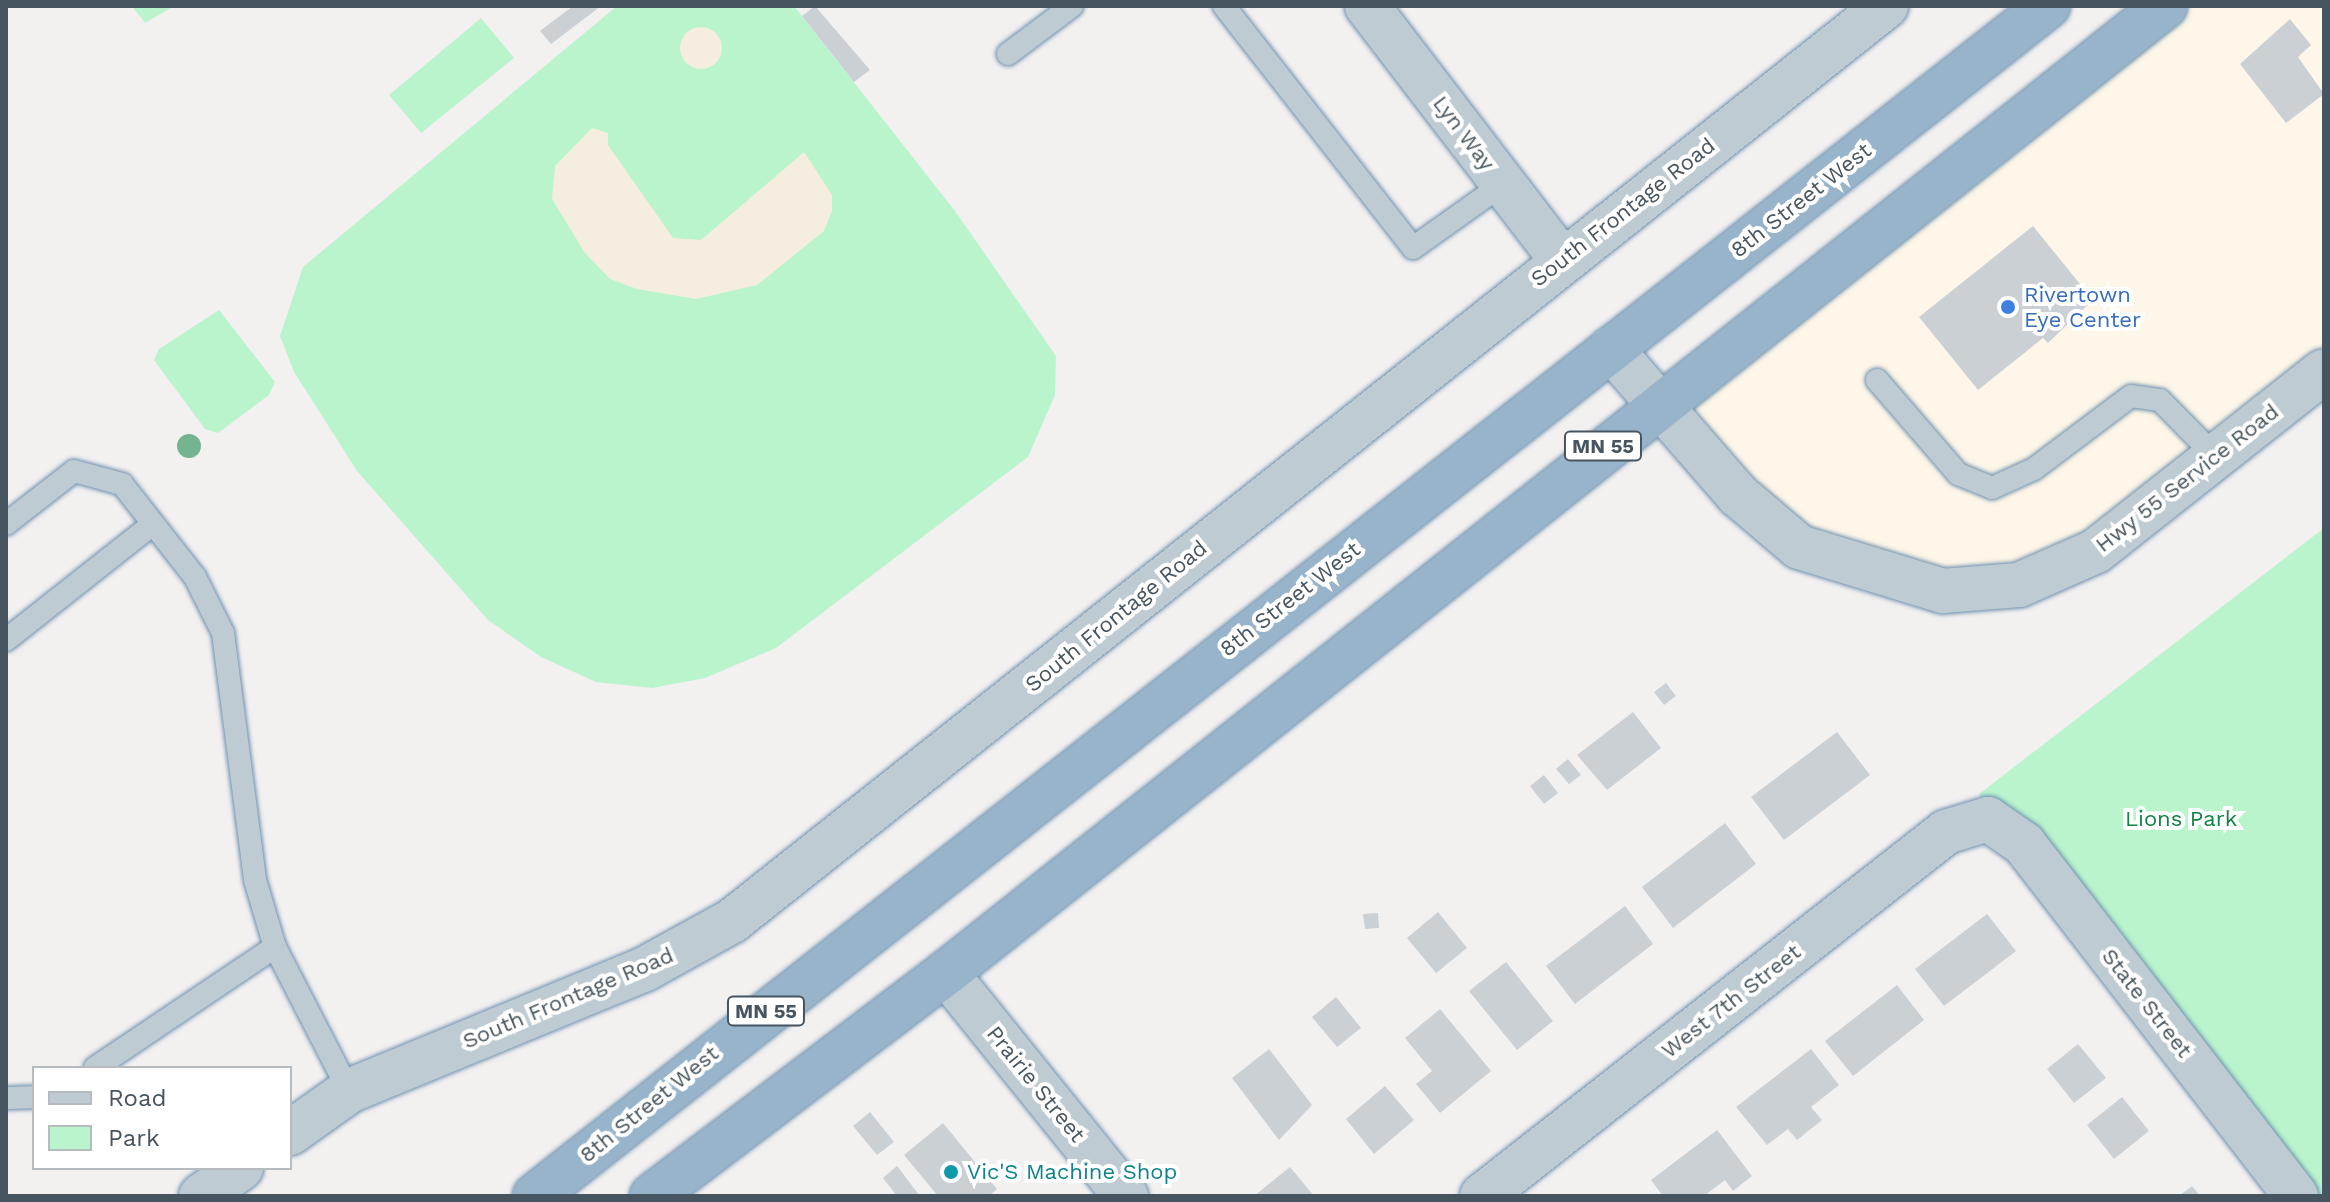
<!DOCTYPE html>
<html>
<head>
<meta charset="utf-8">
<style>
  body { margin:0 }
  #map { position:relative; width:2330px; height:1202px; overflow:hidden; background:#f3f0f0; font-family:"Work Sans",sans-serif }
  div>[style] { position:absolute }
  .commercial>* { inset:0; background:#fef6e8 }
  .green>* { inset:0; background:#baf4cd }
  .sand>* { inset:0; background:#f5eddf }
  .round { border-radius:50% }
  .building>* { inset:0; background:#cbd0d5 }
  .roads { filter:drop-shadow(0 0 2px #6e91af) drop-shadow(0 0 2px #6e91af) }
  .service>* { height:22px; margin:-11px; padding:0 11px; transform-origin:11px; border-radius:11px; background:#bfcbd3 }
  .minor>* { height:44px; margin:-22px; padding:0 22px; transform-origin:22px; border-radius:22px; background:#bfcbd3 }
  .trunk>* { height:44px; margin:-22px; padding:0 22px; transform-origin:22px; border-radius:22px; background:#98b4ca }
  .trees>* { width:24px; height:24px; margin:-12px; border-radius:50%; background:#75b490 }
  .dots>* { width:22px; height:22px; translate:-50% -50%; box-sizing:border-box; border:4px solid #fff; border-radius:50% }
  span { translate:-50% -50%; white-space:nowrap; text-align:center; line-height:1.15; -webkit-text-stroke:8px #fff; paint-order:stroke }
  .shield-label span { padding:2px 6px; background:#fff; border:2px solid; border-radius:6px; -webkit-text-stroke-width:0 }
  .shield-label { font-size:20px; color:#46555f; font-weight:700 }
  .street-label { font-size:22px; color:#46555f }
  .shop-label { font-size:22px; color:#366cbe }
  .left { translate:0 -50%; text-align:left }
  .park-label { font-size:22px; color:#0e8341 }
  .culture-label { font-size:22px; color:#0d838f }
  .frame { position:absolute; inset:0; border:8px solid #46555f; pointer-events:none }
  .legend { position:absolute; left:32px; top:1066px; width:260px; height:104px; box-sizing:border-box; background:#fff; border:2px solid #b5bbbf; margin:0; padding:10px 14px; list-style:none; font-size:24px; color:#46555f }
  .legend li { display:flex; align-items:center; gap:16px; height:40px }
  .legend b { width:40px; border:2px solid #b5bbbf }
</style>
</head>
<body>
<div id="map">
  <div class="commercial">
    <i style="clip-path:polygon(2165px 6px,2324px 6px,2324px 371px,2019px 585px,1799px 547px,1653px 405px)"></i>
  </div>
  <div class="green">
    <i style="clip-path:polygon(132px 6px,174px 6px,145px 23px)"></i>
    <i style="clip-path:polygon(617px 6px,794px 6px,955px 211px,1056px 356px,1055px 395px,1028px 457px,776px 648px,705px 678px,652px 688px,596px 682px,541px 657px,488px 620px,357px 471px,294px 372px,280px 336px,303px 267px)"></i>
    <i style="clip-path:polygon(481px 18px,514px 58px,421px 133px,389px 95px)"></i>
    <i style="clip-path:polygon(219px 310px,275px 382px,269px 395px,218px 433px,205px 429px,154px 360px,159px 349px)"></i>
    <i style="clip-path:polygon(2324px 528px,2324px 1196px,2291px 1196px,1979px 794px)"></i>
  </div>
  <div class="sand">
    <i class="round" style="left:680px;top:27px;width:42px;height:42px"></i>
    <i style="clip-path:polygon(592px 128px,608px 133px,608px 145px,673px 238px,701px 240px,804px 152px,832px 195px,832px 211px,824px 231px,757px 285px,696px 299px,637px 289px,610px 279px,585px 253px,552px 199px,555px 166px)"></i>
  </div>
  <div class="building">
    <i style="clip-path:polygon(573px 6px,601px 6px,551px 44px,540px 31px)"></i>
    <i style="clip-path:polygon(815px 6px,870px 70px,854px 82px,802px 16px)"></i>
    <i style="clip-path:polygon(2290px 19px,2311px 45px,2298px 57px,2324px 94px,2286px 123px,2240px 64px)"></i>
    <i style="clip-path:polygon(2033px 226px,2093px 300px,2048px 343px,2043px 338px,1978px 390px,1919px 317px)"></i>
    <i style="clip-path:polygon(1666px 683px,1676px 696px,1664px 705px,1654px 692px)"></i>
    <i style="clip-path:polygon(1633px 712px,1661px 748px,1607px 790px,1577px 755px)"></i>
    <i style="clip-path:polygon(1837px 732px,1870px 775px,1784px 840px,1751px 797px)"></i>
    <i style="clip-path:polygon(1568px 759px,1581px 775px,1569px 784px,1556px 769px)"></i>
    <i style="clip-path:polygon(1544px 775px,1558px 793px,1544px 804px,1530px 786px)"></i>
    <i style="clip-path:polygon(1725px 823px,1756px 864px,1673px 928px,1642px 887px)"></i>
    <i style="clip-path:polygon(1625px 906px,1653px 944px,1575px 1004px,1546px 966px)"></i>
    <i style="clip-path:polygon(1438px 912px,1467px 948px,1436px 973px,1407px 938px)"></i>
    <i style="clip-path:polygon(1378px 913px,1379px 928px,1365px 929px,1363px 914px)"></i>
    <i style="clip-path:polygon(1987px 914px,2016px 951px,1944px 1006px,1915px 969px)"></i>
    <i style="clip-path:polygon(1506px 962px,1553px 1021px,1517px 1050px,1469px 991px)"></i>
    <i style="clip-path:polygon(1897px 985px,1924px 1020px,1853px 1076px,1825px 1041px)"></i>
    <i style="clip-path:polygon(1336px 997px,1361px 1028px,1337px 1047px,1312px 1017px)"></i>
    <i style="clip-path:polygon(1440px 1009px,1491px 1071px,1440px 1113px,1416px 1084px,1432px 1071px,1405px 1038px)"></i>
    <i style="clip-path:polygon(2078px 1044px,2106px 1078px,2074px 1103px,2047px 1069px)"></i>
    <i style="clip-path:polygon(1269px 1049px,1312px 1105px,1279px 1140px,1232px 1078px)"></i>
    <i style="clip-path:polygon(1811px 1049px,1839px 1085px,1811px 1107px,1822px 1120px,1797px 1140px,1788px 1129px,1767px 1145px,1736px 1107px)"></i>
    <i style="clip-path:polygon(1385px 1086px,1414px 1120px,1374px 1154px,1346px 1119px)"></i>
    <i style="clip-path:polygon(2122px 1097px,2149px 1131px,2114px 1159px,2087px 1125px)"></i>
    <i style="clip-path:polygon(870px 1112px,894px 1142px,877px 1155px,853px 1126px)"></i>
    <i style="clip-path:polygon(943px 1123px,997px 1189px,989px 1196px,938px 1196px,904px 1155px)"></i>
    <i style="clip-path:polygon(1717px 1130px,1752px 1176px,1733px 1191px,1725px 1180px,1704px 1196px,1663px 1196px,1651px 1180px)"></i>
    <i style="clip-path:polygon(897px 1166px,920px 1196px,897px 1196px,883px 1178px)"></i>
    <i style="clip-path:polygon(1290px 1167px,1314px 1196px,1254px 1196px)"></i>
    <i style="clip-path:polygon(2192px 1186px,2200px 1196px,2179px 1196px)"></i>
  </div>
  <div class="roads">
    <div class="service">
      <i style="left:1224px;top:6px;width:307px;rotate:52deg"></i>
      <i style="left:1413px;top:248px;width:110px;rotate:-35.4deg"></i>
      <i style="left:1008px;top:54px;width:80px;rotate:-36.9deg"></i>
      <i style="left:1877px;top:380px;width:124px;rotate:49.2deg"></i>
      <i style="left:1958px;top:474px;width:37px;rotate:22deg"></i>
      <i style="left:1992px;top:488px;width:46px;rotate:-24.3deg"></i>
      <i style="left:2034px;top:469px;width:121px;rotate:-37deg"></i>
      <i style="left:2131px;top:396px;width:29px;rotate:8deg"></i>
      <i style="left:2160px;top:400px;width:80px;rotate:45.5deg"></i>
      <i style="left:6px;top:524px;width:86px;rotate:-37.9deg"></i>
      <i style="left:74px;top:471px;width:50px;rotate:15.2deg"></i>
      <i style="left:122px;top:484px;width:118px;rotate:51.9deg"></i>
      <i style="left:195px;top:577px;width:63px;rotate:63.4deg"></i>
      <i style="left:223px;top:633px;width:249px;rotate:82.6deg"></i>
      <i style="left:255px;top:880px;width:70px;rotate:73.4deg"></i>
      <i style="left:275px;top:947px;width:162px;rotate:62.8deg"></i>
      <i style="left:6px;top:640px;width:187px;rotate:-38.3deg"></i>
      <i style="left:95px;top:1068px;width:217px;rotate:-33.9deg"></i>
      <i style="left:6px;top:1098px;width:28px;rotate:-2deg"></i>
    </div>
    <div class="minor">
      <i style="left:1367px;top:6px;width:320px;rotate:52.5deg"></i>
      <i style="left:1611px;top:349px;width:194px;rotate:49deg"></i>
      <i style="left:1738px;top:495px;width:80px;rotate:40.4deg"></i>
      <i style="left:1799px;top:547px;width:151px;rotate:17deg"></i>
      <i style="left:1943px;top:591px;width:76px;rotate:-4.5deg"></i>
      <i style="left:2019px;top:585px;width:84px;rotate:-23.8deg"></i>
      <i style="left:2096px;top:551px;width:290px;rotate:-38.3deg"></i>
      <i style="left:946px;top:973px;width:287px;rotate:51.1deg"></i>
      <i style="left:290px;top:1133px;width:72px;rotate:-35.4deg"></i>
      <i style="left:349px;top:1091px;width:320px;rotate:-22.4deg"></i>
      <i style="left:645px;top:969px;width:99px;rotate:-28.9deg"></i>
      <i style="left:732px;top:921px;width:1473px;rotate:-38.41deg"></i>
      <i style="left:201px;top:1196px;width:49px;rotate:-35deg"></i>
      <i style="left:1482px;top:1196px;width:590px;rotate:-38.11deg"></i>
      <i style="left:1946px;top:832px;width:44px;rotate:-17.2deg"></i>
      <i style="left:1988px;top:819px;width:44px;rotate:34.8deg"></i>
      <i style="left:2024px;top:844px;width:445px;rotate:52.3deg"></i>
    </div>
    <div class="trunk">
      <i style="left:535px;top:1196px;width:1925px;rotate:-38.19deg"></i>
      <i style="left:652px;top:1196px;width:369px;rotate:-37.2deg"></i>
      <i style="left:946px;top:973px;width:1556px;rotate:-38.42deg"></i>
    </div>
  </div>
  <div class="trees">
    <i style="left:189px;top:446px"></i>
  </div>
  <div class="dots">
    <i style="left:2008px;top:307px;background:#3f7fe0"></i>
    <i style="left:951px;top:1172px;background:#0f9aa8"></i>
  </div>
  <div class="shield-label">
    <span style="left:1603px;top:446px">MN 55</span>
    <span style="left:766px;top:1011px">MN 55</span>
  </div>
  <div class="street-label">
    <span style="left:1464px;top:133px;rotate:53deg">Lyn Way</span>
    <span style="left:1801px;top:200px;rotate:-38deg">8th Street West</span>
    <span style="left:1623px;top:212px;rotate:-38deg">South Frontage Road</span>
    <span style="left:2187px;top:478px;rotate:-38deg">Hwy 55 Service Road</span>
    <span style="left:1290px;top:599px;rotate:-38deg">8th Street West</span>
    <span style="left:1116px;top:616px;rotate:-39deg">South Frontage Road</span>
    <span style="left:568px;top:998px;rotate:-23deg">South Frontage Road</span>
    <span style="left:1731px;top:1001px;rotate:-38deg">West 7th Street</span>
    <span style="left:2147px;top:1003px;rotate:52deg">State Street</span>
    <span style="left:1036px;top:1084px;rotate:51deg">Prairie Street</span>
    <span style="left:649px;top:1104px;rotate:-39deg">8th Street West</span>
  </div>
  <div class="shop-label">
    <span class="left" style="left:2024px;top:307px">Rivertown<br>Eye Center</span>
  </div>
  <div class="park-label">
    <span style="left:2181px;top:819px">Lions Park</span>
  </div>
  <div class="culture-label">
    <span class="left" style="left:967px;top:1172px">Vic'S Machine Shop</span>
  </div>
  <div class="frame"></div>
  <ul class="legend">
  <li><b style="height:10px;background:#bfcbd3"></b>Road</li>
  <li><b style="height:22px;background:#baf4cd"></b>Park</li>
  </ul>
</div>
</body>
</html>
